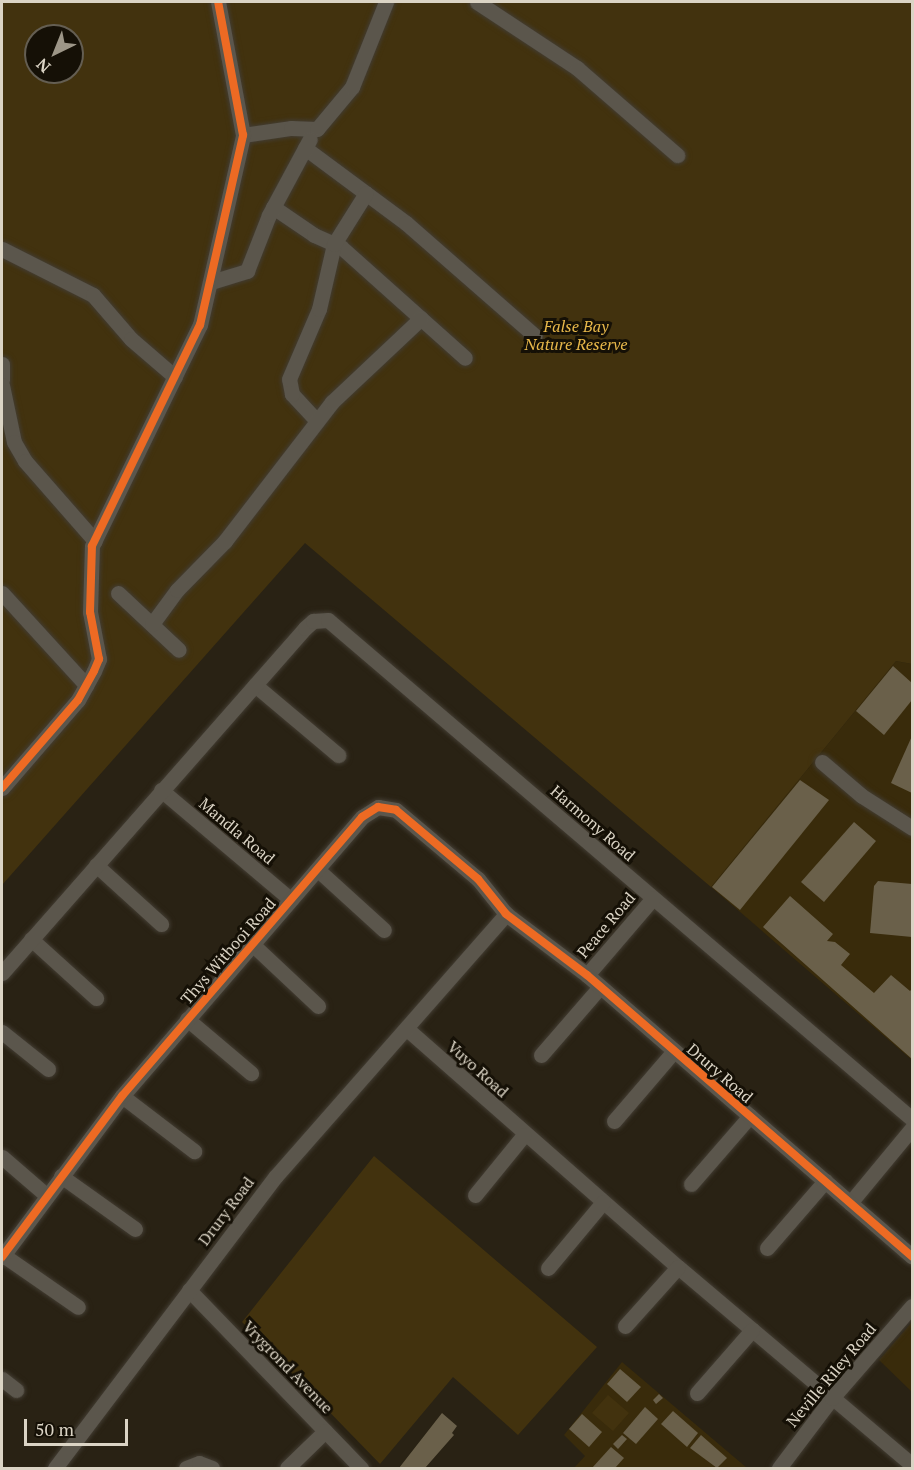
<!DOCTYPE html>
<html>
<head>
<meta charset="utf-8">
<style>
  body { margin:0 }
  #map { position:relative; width:914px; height:1470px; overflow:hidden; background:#292214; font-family:"PT Serif",serif }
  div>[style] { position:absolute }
  .built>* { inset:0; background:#392b0b }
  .green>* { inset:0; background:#42320e }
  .building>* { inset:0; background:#6a604a }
  .roads { filter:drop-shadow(0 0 2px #423c32) drop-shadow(0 0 2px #423c32) }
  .minor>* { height:15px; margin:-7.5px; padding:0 7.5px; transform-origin:7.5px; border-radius:7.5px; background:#5b564c }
  .cycleway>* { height:8px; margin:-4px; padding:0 4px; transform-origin:4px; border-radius:4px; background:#ed6a23 }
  span { translate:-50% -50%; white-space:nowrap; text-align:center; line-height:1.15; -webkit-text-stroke:6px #151006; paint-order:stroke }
  .park-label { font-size:16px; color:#e8b84a; font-style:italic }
  .street-label { font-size:16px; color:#dbd4c5 }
  .frame { position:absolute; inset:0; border:3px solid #dbd4c5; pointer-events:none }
  .north { position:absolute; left:24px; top:24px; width:60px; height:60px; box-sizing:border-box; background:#151006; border:2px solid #645e52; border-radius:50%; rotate:223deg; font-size:16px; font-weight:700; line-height:24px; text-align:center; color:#dbd4c5 }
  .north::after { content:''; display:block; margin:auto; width:21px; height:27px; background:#9d9687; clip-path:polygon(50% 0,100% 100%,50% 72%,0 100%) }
  .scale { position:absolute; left:24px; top:1419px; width:104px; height:27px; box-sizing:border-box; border:3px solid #dbd4c5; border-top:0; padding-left:8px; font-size:18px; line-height:21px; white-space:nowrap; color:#dbd4c5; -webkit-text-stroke:4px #151006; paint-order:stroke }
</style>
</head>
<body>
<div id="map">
  <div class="built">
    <i style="clip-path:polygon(896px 661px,912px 664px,912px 1060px,711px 887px)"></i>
    <i style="clip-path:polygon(912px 1322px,912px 1392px,879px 1360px)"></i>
    <i style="clip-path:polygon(622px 1362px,747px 1468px,574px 1468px,585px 1456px,564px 1435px)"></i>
  </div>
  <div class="green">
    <i style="clip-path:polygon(evenodd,2px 2px,912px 2px,912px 664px,896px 661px,711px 887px,305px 543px,2px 885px,2px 2px,36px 36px,72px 36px,72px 72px,36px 72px,36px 36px)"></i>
    <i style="clip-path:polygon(374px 1156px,597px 1347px,518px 1435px,453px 1377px,380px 1464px,242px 1322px)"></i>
    <i style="clip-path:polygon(608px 1395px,629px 1413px,613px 1431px,592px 1413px)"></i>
  </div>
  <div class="building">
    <i style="clip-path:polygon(893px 666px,912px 683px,912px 700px,884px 735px,856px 711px)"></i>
    <i style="clip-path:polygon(912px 736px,912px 793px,891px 783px)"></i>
    <i style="clip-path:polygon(800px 780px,829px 800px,740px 910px,712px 887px)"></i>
    <i style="clip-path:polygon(854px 822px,876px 841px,824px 902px,801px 882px)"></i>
    <i style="clip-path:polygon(878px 881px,912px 884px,912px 937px,870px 933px,874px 886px)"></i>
    <i style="clip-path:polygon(790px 896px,833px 934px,827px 941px,835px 942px,850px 954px,841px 965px,874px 993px,891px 975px,910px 991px,912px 989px,912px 1059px,763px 927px)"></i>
    <i style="clip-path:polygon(620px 1369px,641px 1387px,627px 1402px,607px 1384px)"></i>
    <i style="clip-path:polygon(659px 1394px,663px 1398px,656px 1404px,653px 1400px)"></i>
    <i style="clip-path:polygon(645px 1407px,658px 1419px,636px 1444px,623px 1433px)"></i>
    <i style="clip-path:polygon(673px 1411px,698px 1433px,687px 1447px,661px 1424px)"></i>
    <i style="clip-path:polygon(442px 1413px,457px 1426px,452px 1433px,454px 1435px,425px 1468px,399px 1468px)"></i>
    <i style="clip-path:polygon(582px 1414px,602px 1432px,589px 1447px,569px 1429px)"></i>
    <i style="clip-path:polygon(622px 1435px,627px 1439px,618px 1449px,613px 1444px)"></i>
    <i style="clip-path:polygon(701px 1435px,727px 1458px,717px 1468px,690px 1448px)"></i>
    <i style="clip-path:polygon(611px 1447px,624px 1458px,615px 1468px,592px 1468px)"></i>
  </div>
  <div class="roads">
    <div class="minor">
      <i style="left:477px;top:2px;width:120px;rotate:33.4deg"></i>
      <i style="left:577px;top:68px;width:133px;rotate:41deg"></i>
      <i style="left:243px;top:135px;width:49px;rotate:-8.3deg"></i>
      <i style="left:291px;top:128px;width:26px;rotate:2deg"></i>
      <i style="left:317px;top:129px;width:55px;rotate:-50.2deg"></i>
      <i style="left:352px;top:87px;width:92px;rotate:-68.2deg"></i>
      <i style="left:305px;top:148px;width:126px;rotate:36.6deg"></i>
      <i style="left:406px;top:223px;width:171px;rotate:41.2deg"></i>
      <i style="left:273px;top:207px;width:50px;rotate:34.3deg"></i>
      <i style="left:314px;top:235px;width:30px;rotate:24deg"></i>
      <i style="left:341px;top:247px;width:166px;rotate:41.8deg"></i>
      <i style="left:2px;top:249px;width:102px;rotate:26.8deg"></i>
      <i style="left:93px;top:295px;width:58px;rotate:49.2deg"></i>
      <i style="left:131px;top:339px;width:58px;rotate:40.8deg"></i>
      <i style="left:211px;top:282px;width:38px;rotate:-17deg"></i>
      <i style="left:247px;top:271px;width:60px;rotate:-68.6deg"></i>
      <i style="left:269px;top:215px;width:86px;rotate:-61.7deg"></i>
      <i style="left:2px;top:364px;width:16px;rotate:90deg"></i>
      <i style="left:2px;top:385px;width:58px;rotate:78.1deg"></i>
      <i style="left:14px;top:442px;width:22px;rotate:60deg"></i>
      <i style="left:25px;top:461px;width:106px;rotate:48.8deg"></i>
      <i style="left:317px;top:421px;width:37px;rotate:-133deg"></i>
      <i style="left:292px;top:394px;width:15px;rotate:-101deg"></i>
      <i style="left:289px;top:379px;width:76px;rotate:-66.8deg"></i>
      <i style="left:319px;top:309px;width:67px;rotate:-77deg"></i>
      <i style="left:334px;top:244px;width:60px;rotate:-57.9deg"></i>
      <i style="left:2px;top:593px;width:125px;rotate:47.6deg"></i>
      <i style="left:118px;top:593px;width:83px;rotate:43.1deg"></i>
      <i style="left:152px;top:624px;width:42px;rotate:-53.7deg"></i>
      <i style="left:177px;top:590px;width:69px;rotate:-45.6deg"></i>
      <i style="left:225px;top:541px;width:175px;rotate:-52.4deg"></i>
      <i style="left:332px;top:402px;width:122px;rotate:-43.3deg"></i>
      <i style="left:255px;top:685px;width:109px;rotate:40.1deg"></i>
      <i style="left:822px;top:762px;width:52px;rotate:40.4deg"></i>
      <i style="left:862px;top:796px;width:59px;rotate:32.6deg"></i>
      <i style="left:2px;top:788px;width:116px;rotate:-49.2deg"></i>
      <i style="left:78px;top:700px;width:33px;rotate:-61deg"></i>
      <i style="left:94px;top:671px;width:13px;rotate:-67deg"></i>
      <i style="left:99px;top:659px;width:48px;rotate:-100.8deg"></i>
      <i style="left:90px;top:612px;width:66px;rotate:-88.3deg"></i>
      <i style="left:92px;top:546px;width:246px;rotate:-64deg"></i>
      <i style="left:200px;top:325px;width:195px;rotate:-77.2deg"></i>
      <i style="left:243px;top:135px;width:135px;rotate:-100.6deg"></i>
      <i style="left:161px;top:790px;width:169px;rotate:40.2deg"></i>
      <i style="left:96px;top:865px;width:88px;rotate:42.2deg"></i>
      <i style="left:318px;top:870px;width:89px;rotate:42.3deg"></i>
      <i style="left:31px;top:939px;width:88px;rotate:42.2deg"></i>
      <i style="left:251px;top:943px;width:92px;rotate:43.2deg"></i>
      <i style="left:2px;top:973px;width:459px;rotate:-48.7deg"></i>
      <i style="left:305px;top:628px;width:11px;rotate:-41deg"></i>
      <i style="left:313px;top:621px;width:15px;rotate:-4deg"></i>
      <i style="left:328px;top:620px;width:768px;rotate:40.51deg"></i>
      <i style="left:587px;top:975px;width:101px;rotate:-49.4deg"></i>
      <i style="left:187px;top:1019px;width:84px;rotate:40.2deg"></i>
      <i style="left:407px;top:1029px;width:361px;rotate:41.3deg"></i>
      <i style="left:678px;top:1267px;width:307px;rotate:40.2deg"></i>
      <i style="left:2px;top:1032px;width:59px;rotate:38.8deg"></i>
      <i style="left:541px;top:1055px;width:90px;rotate:-49.1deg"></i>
      <i style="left:122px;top:1096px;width:91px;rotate:37.4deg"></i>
      <i style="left:614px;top:1121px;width:92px;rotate:-49.4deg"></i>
      <i style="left:2px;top:1157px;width:58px;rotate:40.8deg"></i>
      <i style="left:61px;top:1176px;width:91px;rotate:35.6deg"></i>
      <i style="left:691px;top:1184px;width:90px;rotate:-49.1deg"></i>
      <i style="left:475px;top:1195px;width:77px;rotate:-50.8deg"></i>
      <i style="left:850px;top:1203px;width:97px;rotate:-50.4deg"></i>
      <i style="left:767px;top:1248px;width:89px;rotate:-49.1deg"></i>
      <i style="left:3px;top:1255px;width:91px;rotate:34.7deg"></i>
      <i style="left:2px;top:1257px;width:201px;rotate:-53.3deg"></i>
      <i style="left:122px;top:1096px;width:368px;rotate:-49.3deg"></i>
      <i style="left:362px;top:817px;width:19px;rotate:-32deg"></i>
      <i style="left:378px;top:807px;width:18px;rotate:9deg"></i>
      <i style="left:396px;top:810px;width:107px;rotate:40.1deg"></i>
      <i style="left:478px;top:879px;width:45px;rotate:51.3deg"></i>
      <i style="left:506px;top:914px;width:101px;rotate:37deg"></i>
      <i style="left:587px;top:975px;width:430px;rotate:40.9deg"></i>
      <i style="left:548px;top:1268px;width:86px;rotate:-50.2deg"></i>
      <i style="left:189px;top:1290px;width:248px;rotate:46deg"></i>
      <i style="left:625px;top:1326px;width:79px;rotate:-48.1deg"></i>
      <i style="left:2px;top:1379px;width:18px;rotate:38deg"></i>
      <i style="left:697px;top:1393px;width:84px;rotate:-48.9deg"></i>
      <i style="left:55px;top:1468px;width:366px;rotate:-52.9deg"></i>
      <i style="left:276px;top:1176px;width:349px;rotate:-48.7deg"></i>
      <i style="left:186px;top:1468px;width:14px;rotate:-21deg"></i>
      <i style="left:199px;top:1463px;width:14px;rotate:21deg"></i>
      <i style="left:287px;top:1468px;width:53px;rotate:-44.2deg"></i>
      <i style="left:779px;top:1468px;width:88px;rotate:-52.9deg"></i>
      <i style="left:832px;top:1398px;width:122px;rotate:-49deg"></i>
    </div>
  </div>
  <div class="cycleway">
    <i style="left:2px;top:788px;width:116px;rotate:-49.2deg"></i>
    <i style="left:78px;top:700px;width:33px;rotate:-61deg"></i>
    <i style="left:94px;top:671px;width:13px;rotate:-67deg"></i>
    <i style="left:99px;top:659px;width:48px;rotate:-100.8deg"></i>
    <i style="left:90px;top:612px;width:66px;rotate:-88.3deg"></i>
    <i style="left:92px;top:546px;width:246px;rotate:-64deg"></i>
    <i style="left:200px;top:325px;width:195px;rotate:-77.2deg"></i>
    <i style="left:243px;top:135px;width:135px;rotate:-100.6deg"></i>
    <i style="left:2px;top:1257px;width:201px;rotate:-53.3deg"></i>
    <i style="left:122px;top:1096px;width:368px;rotate:-49.3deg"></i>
    <i style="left:362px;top:817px;width:19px;rotate:-32deg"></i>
    <i style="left:378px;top:807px;width:18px;rotate:9deg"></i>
    <i style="left:396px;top:810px;width:107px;rotate:40.1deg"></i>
    <i style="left:478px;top:879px;width:45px;rotate:51.3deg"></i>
    <i style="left:506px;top:914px;width:101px;rotate:37deg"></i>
    <i style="left:587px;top:975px;width:430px;rotate:40.9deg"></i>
  </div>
  <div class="park-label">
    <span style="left:576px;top:335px">False Bay<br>Nature Reserve</span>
  </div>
  <div class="street-label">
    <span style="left:593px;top:823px;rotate:41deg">Harmony Road</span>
    <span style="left:237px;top:831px;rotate:40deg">Mandla Road</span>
    <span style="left:606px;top:925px;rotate:-50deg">Peace Road</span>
    <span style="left:228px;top:951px;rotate:-49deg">Thys Witbooi Road</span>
    <span style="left:478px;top:1069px;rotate:42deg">Vuyo Road</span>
    <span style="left:720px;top:1073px;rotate:41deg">Drury Road</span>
    <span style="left:226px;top:1211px;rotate:-53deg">Drury Road</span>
    <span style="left:288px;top:1367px;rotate:46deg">Vrygrond Avenue</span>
    <span style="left:831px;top:1375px;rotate:-50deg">Neville Riley Road</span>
  </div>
  <div class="frame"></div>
  <div class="north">N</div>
  <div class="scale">50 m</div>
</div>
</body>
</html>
